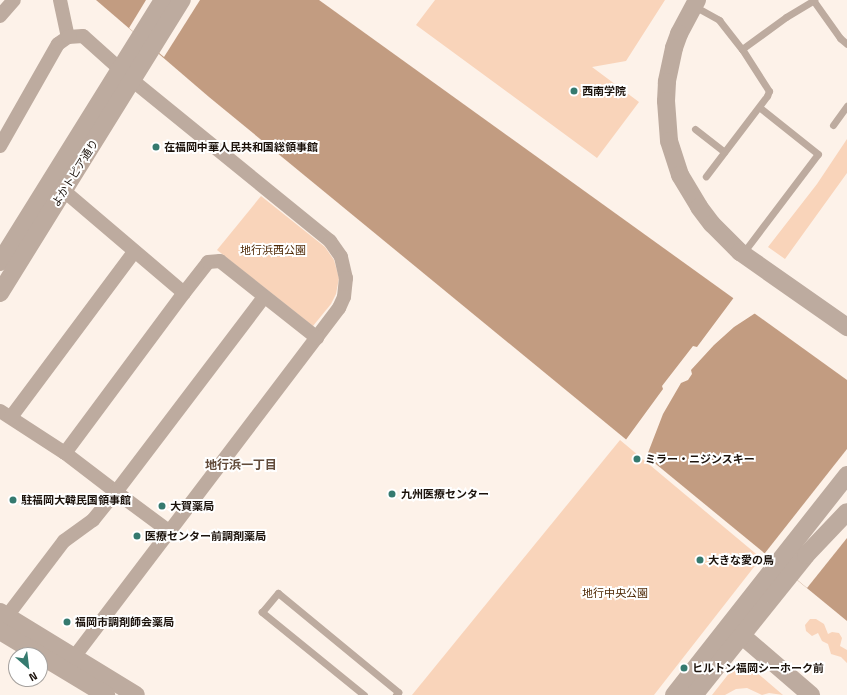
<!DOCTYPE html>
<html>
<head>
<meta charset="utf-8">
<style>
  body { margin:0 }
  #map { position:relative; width:847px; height:695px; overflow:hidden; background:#fdf2e9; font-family:"Titillium Web","Noto Sans JP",sans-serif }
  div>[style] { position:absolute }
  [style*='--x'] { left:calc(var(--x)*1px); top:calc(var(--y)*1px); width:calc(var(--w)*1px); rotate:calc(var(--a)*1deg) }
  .green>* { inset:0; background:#f9d4ba }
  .water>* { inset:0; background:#c29c81 }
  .pier>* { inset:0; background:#fdf2e9 }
  .service>* { height:7px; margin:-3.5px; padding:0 3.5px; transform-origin:3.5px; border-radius:3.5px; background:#bdab9f }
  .minor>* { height:14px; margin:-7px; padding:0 7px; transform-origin:7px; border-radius:7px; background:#bdab9f }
  .tertiary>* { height:18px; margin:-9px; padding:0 9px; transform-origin:9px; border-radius:9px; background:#bdab9f }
  .dots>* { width:11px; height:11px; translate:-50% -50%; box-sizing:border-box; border:2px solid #fff; border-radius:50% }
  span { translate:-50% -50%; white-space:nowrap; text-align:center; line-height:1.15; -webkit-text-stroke:4px #fff; paint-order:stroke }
  .poi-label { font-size:11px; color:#1b120b; font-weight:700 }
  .left { translate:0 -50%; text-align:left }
  .street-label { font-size:11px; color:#1b120b }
  .park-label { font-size:11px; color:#4e2906 }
  .neighbourhood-label { font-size:12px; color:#614a39; font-weight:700 }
  .north { position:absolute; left:8px; top:647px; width:40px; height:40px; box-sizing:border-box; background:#fff; border:1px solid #a4a09d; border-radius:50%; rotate:152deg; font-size:11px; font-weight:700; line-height:16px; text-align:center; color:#1b120b }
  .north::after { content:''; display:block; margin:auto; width:14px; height:18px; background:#357a6f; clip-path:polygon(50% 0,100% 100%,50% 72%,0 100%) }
</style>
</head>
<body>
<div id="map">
  <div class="green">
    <i style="clip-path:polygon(435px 0,665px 0,626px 61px,592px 67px,639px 102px,597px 158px,416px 25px)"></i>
    <i style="clip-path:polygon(847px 139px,847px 173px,785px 259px,768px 247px,817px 184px)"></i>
    <i style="clip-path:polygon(261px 196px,325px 247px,334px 260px,339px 278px,336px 294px,331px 304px,313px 326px,217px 250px)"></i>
    <i style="clip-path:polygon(620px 440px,761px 558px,654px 695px,412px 695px)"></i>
    <i style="clip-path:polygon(810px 619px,816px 619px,824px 624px,828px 634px,832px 632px,839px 633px,842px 638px,840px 646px,847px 650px,847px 663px,841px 657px,831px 654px,828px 644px,822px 641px,818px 633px,812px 636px,806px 631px,805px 625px)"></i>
    <i style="clip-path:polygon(749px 666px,783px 695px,769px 693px,762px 695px,747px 688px,736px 689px,725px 695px,712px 695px,734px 667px)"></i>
  </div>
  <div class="water">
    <i style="clip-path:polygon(96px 0,319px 0,847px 380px,847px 621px,209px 97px)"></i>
  </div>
  <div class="pier">
    <i style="clip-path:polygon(146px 0,200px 0,164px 57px,129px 28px)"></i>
    <i style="clip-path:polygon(735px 296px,757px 312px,734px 327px,714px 345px,691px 370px,692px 374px,688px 380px,681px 383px,663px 414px,646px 458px,625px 441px,663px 389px,662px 386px,693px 346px,697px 347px)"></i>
    <i style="clip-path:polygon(847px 449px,847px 538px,807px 588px,765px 553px)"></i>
  </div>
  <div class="service">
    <i style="--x:813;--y:0;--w:47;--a:54.6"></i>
    <i style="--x:840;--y:38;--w:9;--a:41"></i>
    <i style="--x:694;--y:6;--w:29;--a:29"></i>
    <i style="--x:719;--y:20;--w:37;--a:52"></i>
    <i style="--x:742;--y:49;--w:50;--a:57.3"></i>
    <i style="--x:769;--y:91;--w:5;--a:112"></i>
    <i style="--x:767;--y:96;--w:101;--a:127.3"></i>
    <i style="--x:742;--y:49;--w:54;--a:-36"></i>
    <i style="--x:786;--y:17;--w:33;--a:-31"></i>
    <i style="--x:833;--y:125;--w:24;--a:-54"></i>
    <i style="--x:695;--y:129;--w:37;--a:38"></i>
    <i style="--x:743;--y:253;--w:124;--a:-52.9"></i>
    <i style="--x:818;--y:154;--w:75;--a:-141.5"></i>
    <i style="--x:364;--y:695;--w:132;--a:-140.9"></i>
    <i style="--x:262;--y:612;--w:25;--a:-50"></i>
    <i style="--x:278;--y:593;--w:156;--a:39.5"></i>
    <i style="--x:398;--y:692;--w:4;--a:124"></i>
  </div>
  <div class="minor">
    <i style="--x:60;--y:0;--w:38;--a:78"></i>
    <i style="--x:0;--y:16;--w:21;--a:-49"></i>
    <i style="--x:0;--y:146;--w:117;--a:-60.4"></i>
    <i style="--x:58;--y:44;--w:12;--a:-35"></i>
    <i style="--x:68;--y:37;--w:15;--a:-4"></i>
    <i style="--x:83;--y:36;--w:66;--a:41.9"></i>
    <i style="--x:132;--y:80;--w:255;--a:39.1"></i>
    <i style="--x:330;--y:241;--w:19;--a:55"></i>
    <i style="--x:341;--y:257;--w:22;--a:77"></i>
    <i style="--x:346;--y:278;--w:19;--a:96"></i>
    <i style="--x:344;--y:297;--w:12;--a:114"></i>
    <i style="--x:339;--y:308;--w:438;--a:127.2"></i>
    <i style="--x:184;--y:293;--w:39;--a:-52"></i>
    <i style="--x:208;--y:262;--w:12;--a:-5"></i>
    <i style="--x:220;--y:261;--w:124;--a:38.4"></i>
    <i style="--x:0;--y:411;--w:77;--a:32.9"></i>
    <i style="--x:65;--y:453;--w:199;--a:-53.4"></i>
    <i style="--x:184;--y:293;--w:157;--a:-139.6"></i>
    <i style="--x:11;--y:417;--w:206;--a:-53.3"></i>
    <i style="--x:65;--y:453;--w:64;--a:37.4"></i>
    <i style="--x:116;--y:492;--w:245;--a:-52.8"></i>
    <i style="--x:7;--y:616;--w:94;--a:-52.8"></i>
    <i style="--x:64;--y:541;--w:36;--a:-36"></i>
    <i style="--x:93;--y:520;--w:36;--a:-51"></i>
    <i style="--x:116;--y:492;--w:67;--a:36.5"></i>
  </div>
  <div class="tertiary">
    <i style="--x:697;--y:0;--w:38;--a:118"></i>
    <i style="--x:679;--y:34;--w:15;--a:110"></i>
    <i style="--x:674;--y:48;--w:35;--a:102"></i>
    <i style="--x:667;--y:82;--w:19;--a:93"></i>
    <i style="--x:666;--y:101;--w:40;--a:85.7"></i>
    <i style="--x:669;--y:141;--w:36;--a:72"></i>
    <i style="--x:680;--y:175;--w:37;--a:59"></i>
    <i style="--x:699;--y:207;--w:21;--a:53"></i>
    <i style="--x:712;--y:224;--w:40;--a:45"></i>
    <i style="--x:740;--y:252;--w:131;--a:35"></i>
    <i style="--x:0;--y:262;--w:309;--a:-58.1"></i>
    <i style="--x:0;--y:293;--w:345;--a:-58.2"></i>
    <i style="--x:0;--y:612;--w:159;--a:31.4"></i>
    <i style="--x:733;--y:628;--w:103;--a:40.7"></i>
    <i style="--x:0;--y:631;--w:124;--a:31.1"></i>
    <i style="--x:674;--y:695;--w:280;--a:-51.8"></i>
    <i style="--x:694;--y:695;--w:179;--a:-51.3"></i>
    <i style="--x:806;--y:555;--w:59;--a:-46.4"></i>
  </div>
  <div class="dots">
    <i style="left:574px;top:91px;background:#357a6f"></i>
    <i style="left:156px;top:147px;background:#357a6f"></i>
    <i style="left:637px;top:459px;background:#357a6f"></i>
    <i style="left:392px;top:494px;background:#357a6f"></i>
    <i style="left:13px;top:500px;background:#357a6f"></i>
    <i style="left:162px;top:506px;background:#357a6f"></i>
    <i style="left:137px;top:536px;background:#357a6f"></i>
    <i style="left:700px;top:560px;background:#357a6f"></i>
    <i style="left:67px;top:622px;background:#357a6f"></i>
    <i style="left:684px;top:668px;background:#357a6f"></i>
  </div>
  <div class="poi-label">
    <span class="left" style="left:582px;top:91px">西南学院</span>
    <span class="left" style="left:164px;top:147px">在福岡中華人民共和国総領事館</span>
    <span class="left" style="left:645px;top:459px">ミラー・ニジンスキー</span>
    <span class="left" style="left:401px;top:494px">九州医療センター</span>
    <span class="left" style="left:21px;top:500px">駐福岡大韓民国領事館</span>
    <span class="left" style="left:170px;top:506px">大賀薬局</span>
    <span class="left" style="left:145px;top:536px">医療センター前調剤薬局</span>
    <span class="left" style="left:708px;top:560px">大きな愛の鳥</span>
    <span class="left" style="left:75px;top:622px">福岡市調剤師会薬局</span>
    <span class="left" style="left:692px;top:668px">ヒルトン福岡シーホーク前</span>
  </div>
  <div class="street-label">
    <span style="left:75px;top:173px;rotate:-58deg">よかトピア通り</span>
  </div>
  <div class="park-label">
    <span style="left:273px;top:250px">地行浜西公園</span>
    <span style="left:615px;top:593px">地行中央公園</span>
  </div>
  <div class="neighbourhood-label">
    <span style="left:241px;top:465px">地行浜一丁目</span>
  </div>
  <div class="north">N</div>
</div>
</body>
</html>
